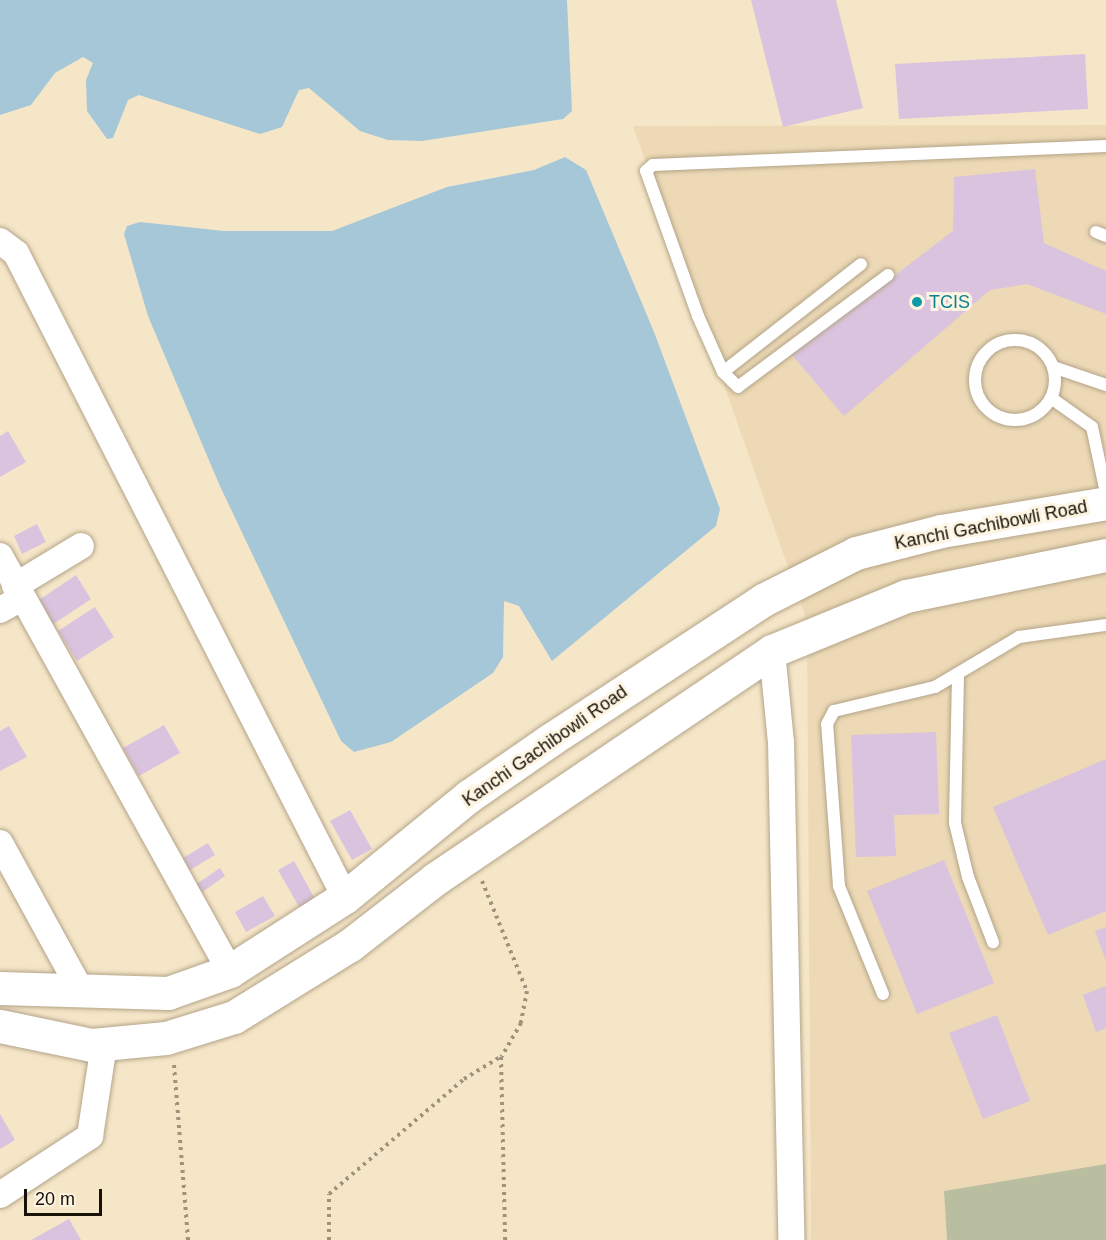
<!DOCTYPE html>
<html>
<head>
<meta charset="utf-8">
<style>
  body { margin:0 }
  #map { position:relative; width:1106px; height:1240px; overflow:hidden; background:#f6e6c8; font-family:Arial,sans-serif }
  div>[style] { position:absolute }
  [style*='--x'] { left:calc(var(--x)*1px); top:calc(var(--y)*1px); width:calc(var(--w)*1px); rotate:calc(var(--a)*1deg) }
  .built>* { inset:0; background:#edd9b5 }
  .green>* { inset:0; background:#b8be9f }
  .water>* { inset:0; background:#a5c7d8 }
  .building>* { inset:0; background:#dac3de }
  .path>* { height:4px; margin-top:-2px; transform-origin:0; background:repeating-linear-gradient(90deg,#9f937d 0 3px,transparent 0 7.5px) }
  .roads { filter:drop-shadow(0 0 2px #b3a489) drop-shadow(0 0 2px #b3a489) }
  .service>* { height:12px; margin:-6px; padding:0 6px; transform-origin:6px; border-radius:6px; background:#fff }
  .service>.ring { margin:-6px; padding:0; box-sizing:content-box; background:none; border:12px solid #fff; border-radius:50% }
  .minor>* { height:26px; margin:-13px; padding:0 13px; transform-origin:13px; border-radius:13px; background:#fff }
  .secondary>* { height:33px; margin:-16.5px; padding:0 16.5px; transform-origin:16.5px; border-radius:16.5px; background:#fff }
  .dots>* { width:16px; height:16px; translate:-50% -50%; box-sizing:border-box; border:3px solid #fdf4e2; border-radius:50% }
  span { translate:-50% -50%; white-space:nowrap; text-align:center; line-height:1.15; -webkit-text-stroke:6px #fdf4e2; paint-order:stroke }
  .culture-label { font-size:18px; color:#0d838f }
  .left { translate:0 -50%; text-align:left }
  .street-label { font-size:18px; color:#171107 }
  .scale { position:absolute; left:24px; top:1189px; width:78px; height:27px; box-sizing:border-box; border:3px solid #171107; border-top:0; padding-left:8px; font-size:18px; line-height:21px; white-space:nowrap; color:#171107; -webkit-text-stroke:4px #fdf4e2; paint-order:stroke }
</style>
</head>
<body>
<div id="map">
  <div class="built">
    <i style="clip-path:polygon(1106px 125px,1106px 1164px,944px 1191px,947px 1240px,811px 1240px,807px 621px,633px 126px)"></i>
  </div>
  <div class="green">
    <i style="clip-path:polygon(1106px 1164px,1106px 1240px,947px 1240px,944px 1191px)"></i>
  </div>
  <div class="water">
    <i style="clip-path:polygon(0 0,567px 0,572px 111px,563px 119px,422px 141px,388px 140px,360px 131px,309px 88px,299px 90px,282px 127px,260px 134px,139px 95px,128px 100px,113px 138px,107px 139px,87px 111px,86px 80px,93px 63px,83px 57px,55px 73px,31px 105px,0 115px)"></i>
    <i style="clip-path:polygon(565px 157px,586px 170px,654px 332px,720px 509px,716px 526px,552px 661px,519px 606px,504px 601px,503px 657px,493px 673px,391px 742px,354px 752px,341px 741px,219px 484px,148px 316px,124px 234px,127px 226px,140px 222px,224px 231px,332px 231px,447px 187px,534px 170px)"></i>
  </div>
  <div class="building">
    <i style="clip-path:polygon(751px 0,836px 0,863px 108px,783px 127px)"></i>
    <i style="clip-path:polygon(1085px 54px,1088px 109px,899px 119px,895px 64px)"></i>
    <i style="clip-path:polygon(1035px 169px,1044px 243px,1106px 271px,1106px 314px,1027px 284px,990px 290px,844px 416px,791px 354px,953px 231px,954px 177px)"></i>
    <i style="clip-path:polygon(8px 431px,26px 462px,0 477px,0 436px)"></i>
    <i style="clip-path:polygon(37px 524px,46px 542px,22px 554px,14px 536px)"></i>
    <i style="clip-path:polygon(76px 575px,91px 599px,52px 625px,36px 602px)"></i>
    <i style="clip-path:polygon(95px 607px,114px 637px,77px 661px,58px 631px)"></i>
    <i style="clip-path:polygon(164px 725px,180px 753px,139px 776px,123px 748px)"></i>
    <i style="clip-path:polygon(9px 726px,27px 757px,0 771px,0 731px)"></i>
    <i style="clip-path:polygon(936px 732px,939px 814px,894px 815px,896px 856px,856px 857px,851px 735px)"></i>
    <i style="clip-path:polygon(1106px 759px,1106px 911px,1048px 935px,993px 807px)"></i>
    <i style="clip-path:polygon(350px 810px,372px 849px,352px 860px,330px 821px)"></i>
    <i style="clip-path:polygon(208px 843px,215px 855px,190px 870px,183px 858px)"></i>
    <i style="clip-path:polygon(944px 860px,994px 983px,917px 1014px,867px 891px)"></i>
    <i style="clip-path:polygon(294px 861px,315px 899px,299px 907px,278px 870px)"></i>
    <i style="clip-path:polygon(220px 868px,225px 876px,201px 893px,195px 885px)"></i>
    <i style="clip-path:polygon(263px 896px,275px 916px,246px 932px,235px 912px)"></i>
    <i style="clip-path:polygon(1106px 927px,1106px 961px,1095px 931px)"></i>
    <i style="clip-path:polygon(1106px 986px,1106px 1028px,1096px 1032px,1083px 995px)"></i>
    <i style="clip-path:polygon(997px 1015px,1030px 1101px,983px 1119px,949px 1033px)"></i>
    <i style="clip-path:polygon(0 1114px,15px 1140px,0 1149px)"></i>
    <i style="clip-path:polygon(69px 1219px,81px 1240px,31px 1240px)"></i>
  </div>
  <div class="path">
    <i style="--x:482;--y:881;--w:119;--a:67.8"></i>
    <i style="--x:527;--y:991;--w:33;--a:101"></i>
    <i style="--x:521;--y:1023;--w:39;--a:120"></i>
    <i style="--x:501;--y:1057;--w:183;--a:88.7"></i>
    <i style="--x:174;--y:1065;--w:176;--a:85.4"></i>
    <i style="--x:329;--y:1240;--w:46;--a:-90"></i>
    <i style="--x:329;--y:1194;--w:177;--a:-40.4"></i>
    <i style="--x:464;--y:1079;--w:42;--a:-31.4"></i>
  </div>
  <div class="roads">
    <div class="service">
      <i style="--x:1096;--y:232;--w:11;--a:22"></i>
      <i style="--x:888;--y:275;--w:187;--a:143.3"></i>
      <i style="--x:738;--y:387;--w:21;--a:-135"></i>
      <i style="--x:723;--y:372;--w:61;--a:-114.1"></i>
      <i style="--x:698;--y:316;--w:154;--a:-109.7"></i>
      <i style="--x:646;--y:171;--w:9;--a:-41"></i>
      <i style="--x:653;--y:165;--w:453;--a:-2.4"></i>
      <i class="ring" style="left:975px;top:340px;width:68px;height:68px"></i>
      <i style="--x:1053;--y:367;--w:56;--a:18.8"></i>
      <i style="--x:723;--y:372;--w:175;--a:-38"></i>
      <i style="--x:1051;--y:398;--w:50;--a:35.3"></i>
      <i style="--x:1092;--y:427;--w:67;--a:78"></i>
      <i style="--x:958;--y:676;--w:147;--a:91.2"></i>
      <i style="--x:955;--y:823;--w:56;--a:76.5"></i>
      <i style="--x:968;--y:877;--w:70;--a:69"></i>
      <i style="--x:883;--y:994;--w:117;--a:-112.2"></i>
      <i style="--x:839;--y:886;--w:162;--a:-94.2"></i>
      <i style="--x:827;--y:724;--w:15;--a:-62"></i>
      <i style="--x:834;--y:711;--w:104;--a:-13.4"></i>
      <i style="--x:935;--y:687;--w:98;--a:-30.8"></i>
      <i style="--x:1019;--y:637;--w:88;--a:-7.9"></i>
    </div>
    <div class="minor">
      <i style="--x:0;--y:241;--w:20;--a:37"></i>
      <i style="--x:16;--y:253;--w:723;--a:62.94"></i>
      <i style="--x:0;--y:556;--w:474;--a:61"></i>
      <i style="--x:15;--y:586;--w:77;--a:-31.2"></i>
      <i style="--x:0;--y:610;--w:25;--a:-29"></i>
      <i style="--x:772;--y:651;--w:91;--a:84.4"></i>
      <i style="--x:781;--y:742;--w:498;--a:88.8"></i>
      <i style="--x:0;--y:843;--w:166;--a:61.3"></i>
      <i style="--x:0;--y:1195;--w:108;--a:-33.2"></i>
      <i style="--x:90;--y:1136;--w:93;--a:-81.3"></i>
    </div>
    <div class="secondary">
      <i style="--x:0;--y:988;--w:168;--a:1.7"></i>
      <i style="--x:168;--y:993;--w:66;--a:-19.5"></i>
      <i style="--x:230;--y:971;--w:137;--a:-32.8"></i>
      <i style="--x:345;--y:897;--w:160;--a:-39.2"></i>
      <i style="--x:469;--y:796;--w:98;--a:-34.7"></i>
      <i style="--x:550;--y:740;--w:255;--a:-33.3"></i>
      <i style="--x:763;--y:600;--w:104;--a:-26.8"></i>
      <i style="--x:856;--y:553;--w:88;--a:-14.5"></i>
      <i style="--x:941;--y:531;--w:167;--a:-9.6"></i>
      <i style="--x:0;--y:1026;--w:94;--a:11.7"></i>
      <i style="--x:92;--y:1045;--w:74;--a:-5.4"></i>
      <i style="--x:166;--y:1038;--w:71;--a:-17.2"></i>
      <i style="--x:234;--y:1017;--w:137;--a:-31.8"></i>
      <i style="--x:350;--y:945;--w:108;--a:-37.8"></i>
      <i style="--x:435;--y:879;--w:407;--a:-34.1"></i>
      <i style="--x:772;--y:651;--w:145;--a:-22.3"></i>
      <i style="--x:906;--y:596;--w:204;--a:-11.6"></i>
    </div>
  </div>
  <div class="dots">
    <i style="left:917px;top:302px;background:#0f9aa8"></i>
  </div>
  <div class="culture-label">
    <span class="left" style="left:929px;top:302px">TCIS</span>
  </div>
  <div class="street-label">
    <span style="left:991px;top:525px;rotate:-11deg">Kanchi Gachibowli Road</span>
    <span style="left:545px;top:746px;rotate:-35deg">Kanchi Gachibowli Road</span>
  </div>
  <div class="scale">20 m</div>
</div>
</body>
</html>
